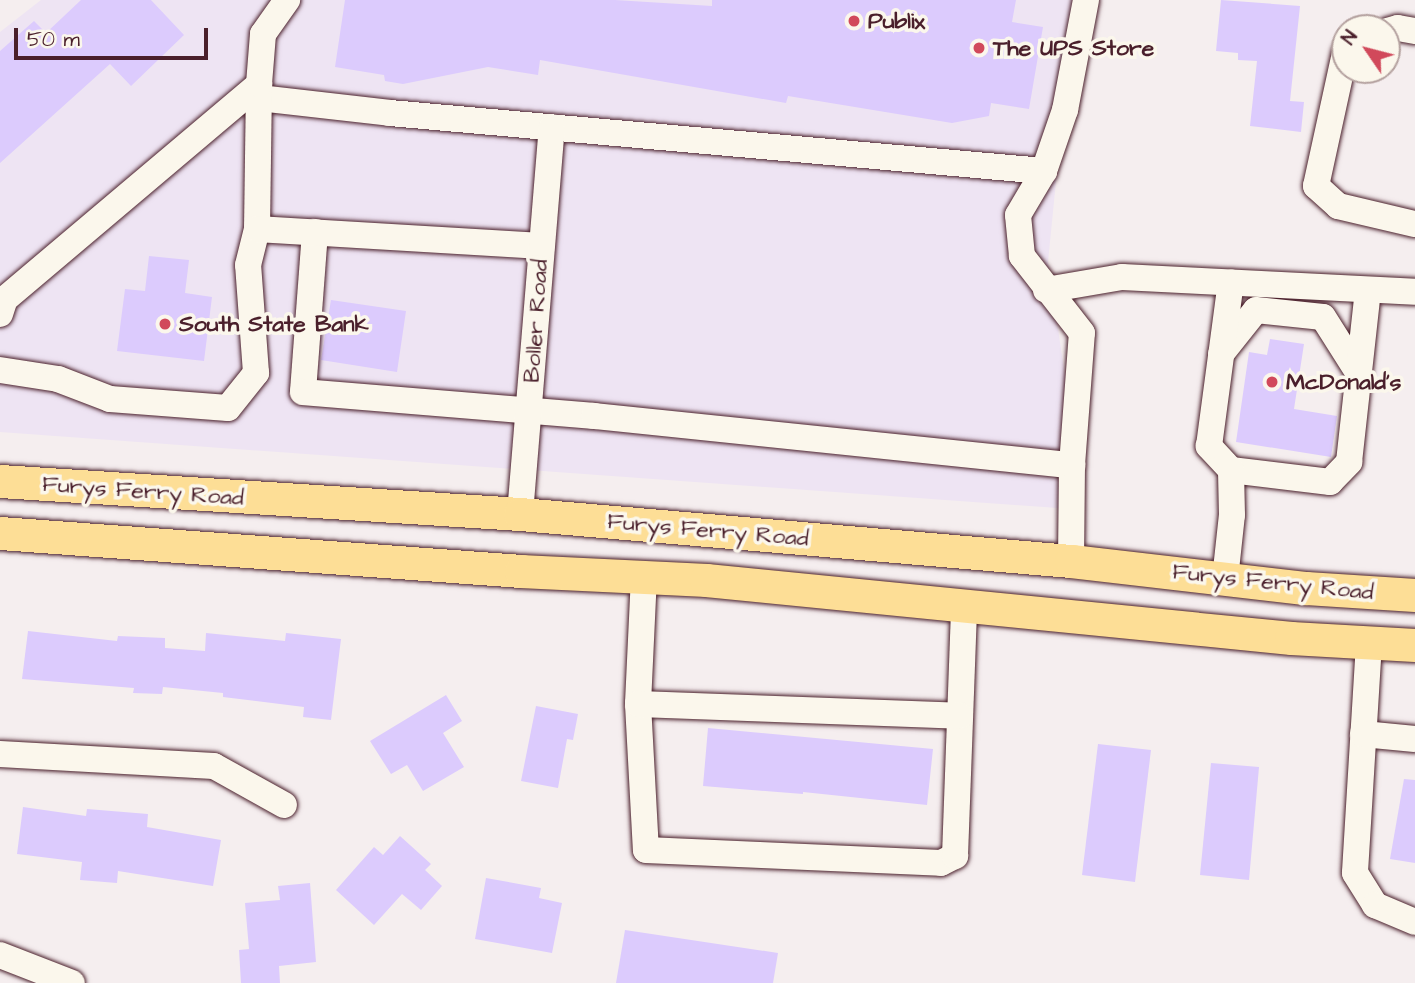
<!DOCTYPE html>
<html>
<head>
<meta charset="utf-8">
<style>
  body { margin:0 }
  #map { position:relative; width:1415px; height:983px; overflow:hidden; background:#f5eeef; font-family:"Architects Daughter",sans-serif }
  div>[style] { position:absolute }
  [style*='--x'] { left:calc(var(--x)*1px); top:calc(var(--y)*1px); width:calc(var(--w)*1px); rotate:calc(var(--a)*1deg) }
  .built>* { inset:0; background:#eee4f3 }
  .building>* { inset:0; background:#dccbfd }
  .roads { filter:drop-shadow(0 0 2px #4a1f2b) drop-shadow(0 0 2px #4a1f2b) }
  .minor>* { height:26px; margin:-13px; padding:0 13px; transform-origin:13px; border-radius:13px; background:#fbf7ec }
  .major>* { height:33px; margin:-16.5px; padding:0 16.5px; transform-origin:16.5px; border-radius:16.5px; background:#fdde96 }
  .dots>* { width:19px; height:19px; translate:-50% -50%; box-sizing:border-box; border:4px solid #fbf7ec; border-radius:50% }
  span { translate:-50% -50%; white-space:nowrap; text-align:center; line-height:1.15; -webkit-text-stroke:7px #fbf7ec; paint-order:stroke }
  .poi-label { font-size:23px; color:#4a1f2b; font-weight:700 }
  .left { translate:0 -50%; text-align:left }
  .street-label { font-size:23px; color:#4a1f2b }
  .north { position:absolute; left:1331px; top:14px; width:70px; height:70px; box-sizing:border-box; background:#fbf7ec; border:2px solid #b4a19f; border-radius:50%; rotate:305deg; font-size:19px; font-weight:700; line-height:28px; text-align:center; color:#4a1f2b }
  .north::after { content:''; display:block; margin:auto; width:24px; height:32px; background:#d1495b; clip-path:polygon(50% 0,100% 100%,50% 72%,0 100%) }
  .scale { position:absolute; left:14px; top:28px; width:194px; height:32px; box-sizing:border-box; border:4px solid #4a1f2b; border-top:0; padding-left:9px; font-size:21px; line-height:24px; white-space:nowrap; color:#4a1f2b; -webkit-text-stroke:5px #fbf7ec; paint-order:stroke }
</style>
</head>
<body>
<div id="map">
  <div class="built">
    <i style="clip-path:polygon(41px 0,1074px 0,1048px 262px,1085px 510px,0 432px,0 32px)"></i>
  </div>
  <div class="building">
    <i style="clip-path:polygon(81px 0,151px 0,184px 35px,131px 86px,110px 64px,0 163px,0 51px,34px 21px,46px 33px)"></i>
    <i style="clip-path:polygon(345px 0,615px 0,712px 6px,712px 0,1016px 0,1012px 22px,1043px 27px,1029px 109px,991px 103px,989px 116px,952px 123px,788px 96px,786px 103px,540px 60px,538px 75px,488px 67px,403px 84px,385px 81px,384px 75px,335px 67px)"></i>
    <i style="clip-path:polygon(1221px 0,1300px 6px,1290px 101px,1304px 102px,1301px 132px,1250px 126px,1257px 61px,1238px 60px,1238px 53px,1216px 51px)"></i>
    <i style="clip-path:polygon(149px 256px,189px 260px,185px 293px,212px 297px,204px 361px,117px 351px,125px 289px,145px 291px)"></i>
    <i style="clip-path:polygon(331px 300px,406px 311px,397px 372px,321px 360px)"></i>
    <i style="clip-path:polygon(1270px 339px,1304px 344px,1294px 409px,1337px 416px,1331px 457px,1236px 442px,1249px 352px,1267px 355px)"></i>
    <i style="clip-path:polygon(28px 631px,117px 641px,118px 636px,165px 638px,165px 648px,205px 651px,206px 633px,285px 641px,286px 633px,341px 639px,331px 720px,303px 717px,304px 707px,223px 697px,223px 693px,163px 687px,162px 694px,133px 693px,134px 688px,22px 679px)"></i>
    <i style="clip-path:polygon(446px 695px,462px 721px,443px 733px,464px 767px,423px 791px,407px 765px,391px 774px,370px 741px)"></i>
    <i style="clip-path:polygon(536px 706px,578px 714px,573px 740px,567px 739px,558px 788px,521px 781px)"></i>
    <i style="clip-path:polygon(708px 728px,933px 749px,927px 805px,803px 792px,803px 794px,703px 786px)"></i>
    <i style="clip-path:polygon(1098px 744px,1151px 750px,1135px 882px,1082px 875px)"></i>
    <i style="clip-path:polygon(1211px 763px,1259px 767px,1249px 880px,1200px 875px)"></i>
    <i style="clip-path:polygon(1404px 779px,1415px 780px,1415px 863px,1390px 859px)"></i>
    <i style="clip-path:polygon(23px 807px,86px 816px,87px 809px,148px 814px,147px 827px,221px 840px,213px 886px,118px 871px,117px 883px,80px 880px,82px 862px,17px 854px)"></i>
    <i style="clip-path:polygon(400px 836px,431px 864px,425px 870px,442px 886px,421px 910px,402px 894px,374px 925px,336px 890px,374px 847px,383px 855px)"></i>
    <i style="clip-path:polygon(486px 878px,541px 888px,539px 898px,562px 903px,552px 953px,475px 939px)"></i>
    <i style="clip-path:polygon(310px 883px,316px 962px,279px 966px,280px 983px,241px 983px,239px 950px,249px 949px,245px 903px,280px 900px,278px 886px)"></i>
    <i style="clip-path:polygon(625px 930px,778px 953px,773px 983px,616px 983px)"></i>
  </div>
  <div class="roads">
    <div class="minor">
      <i style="--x:1387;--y:31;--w:11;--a:-15"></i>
      <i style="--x:1398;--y:28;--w:17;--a:10"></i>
      <i style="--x:1345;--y:53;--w:136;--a:102.3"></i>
      <i style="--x:1316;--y:186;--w:30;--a:42"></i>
      <i style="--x:1338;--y:206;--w:79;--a:13.2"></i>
      <i style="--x:259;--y:98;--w:132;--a:6.5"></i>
      <i style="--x:390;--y:113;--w:657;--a:5.07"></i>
      <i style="--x:257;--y:229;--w:145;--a:-89.2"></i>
      <i style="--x:315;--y:232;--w:160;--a:94.3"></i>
      <i style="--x:303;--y:392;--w:292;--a:4.7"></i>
      <i style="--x:594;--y:416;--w:481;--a:5.9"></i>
      <i style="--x:1046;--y:290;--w:77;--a:-9.7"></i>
      <i style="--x:1122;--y:277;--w:293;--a:2.9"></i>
      <i style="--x:0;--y:314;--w:16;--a:-72"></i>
      <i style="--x:5;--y:299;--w:333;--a:-40.2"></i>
      <i style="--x:259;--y:84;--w:50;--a:-85.4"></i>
      <i style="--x:263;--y:34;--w:42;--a:-54.8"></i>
      <i style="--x:1221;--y:354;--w:56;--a:-51.5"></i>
      <i style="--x:1256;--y:310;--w:67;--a:6"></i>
      <i style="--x:1323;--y:317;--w:67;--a:57.7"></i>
      <i style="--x:0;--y:370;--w:59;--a:8.8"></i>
      <i style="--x:58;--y:379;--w:56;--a:21"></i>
      <i style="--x:110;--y:399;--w:118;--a:4.4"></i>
      <i style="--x:228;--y:408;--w:45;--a:-51.3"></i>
      <i style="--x:256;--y:373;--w:108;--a:-94.2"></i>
      <i style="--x:248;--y:265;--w:37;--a:-76"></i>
      <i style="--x:257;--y:229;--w:285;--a:3.4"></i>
      <i style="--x:1231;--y:470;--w:100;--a:6.9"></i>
      <i style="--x:1330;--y:482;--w:28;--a:-46"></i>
      <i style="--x:1349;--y:462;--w:173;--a:-83.7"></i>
      <i style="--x:520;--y:514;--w:388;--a:-85.3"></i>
      <i style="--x:1071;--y:561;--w:96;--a:-89.4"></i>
      <i style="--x:1072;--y:465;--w:132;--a:-85.7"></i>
      <i style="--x:1082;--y:333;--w:98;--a:-127.9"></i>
      <i style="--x:1022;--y:256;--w:41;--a:-95.6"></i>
      <i style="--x:1018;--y:215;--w:51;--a:-59.4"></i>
      <i style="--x:1044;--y:171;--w:65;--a:-71"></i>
      <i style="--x:1065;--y:110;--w:112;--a:-79.2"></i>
      <i style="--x:644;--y:576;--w:128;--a:92.7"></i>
      <i style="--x:638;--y:704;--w:146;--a:86.9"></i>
      <i style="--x:646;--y:850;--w:295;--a:2.5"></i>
      <i style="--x:941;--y:863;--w:16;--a:-27"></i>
      <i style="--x:955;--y:856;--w:251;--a:-87.9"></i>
      <i style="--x:1225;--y:579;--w:64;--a:-83.8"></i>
      <i style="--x:1232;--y:515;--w:45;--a:-91.3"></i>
      <i style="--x:1231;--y:470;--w:33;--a:-133"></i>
      <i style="--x:1209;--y:446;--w:165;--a:-82.4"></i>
      <i style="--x:1369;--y:643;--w:230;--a:93.5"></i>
      <i style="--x:1355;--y:873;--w:38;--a:58"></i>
      <i style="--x:1375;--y:905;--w:43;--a:23"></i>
      <i style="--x:638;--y:704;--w:322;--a:2.1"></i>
      <i style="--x:1363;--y:734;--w:52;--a:5.5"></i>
      <i style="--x:0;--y:754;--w:214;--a:3.2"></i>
      <i style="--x:214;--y:766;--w:80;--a:29.1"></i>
      <i style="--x:0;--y:955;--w:77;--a:21.3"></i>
    </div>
    <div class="major">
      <i style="--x:0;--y:481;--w:521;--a:3.63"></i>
      <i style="--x:520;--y:514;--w:553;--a:4.88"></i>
      <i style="--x:1071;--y:561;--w:237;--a:6.6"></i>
      <i style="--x:1306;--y:588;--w:109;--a:3.7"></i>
      <i style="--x:0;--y:533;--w:522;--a:4.17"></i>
      <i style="--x:521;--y:571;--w:185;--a:2.8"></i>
      <i style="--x:706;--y:580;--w:588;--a:5.66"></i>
      <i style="--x:1291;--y:638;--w:124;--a:3.2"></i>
    </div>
  </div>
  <div class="dots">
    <i style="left:854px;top:21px;background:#d1495b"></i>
    <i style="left:979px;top:48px;background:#d1495b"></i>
    <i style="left:165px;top:324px;background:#d1495b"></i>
    <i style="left:1272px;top:382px;background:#d1495b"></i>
  </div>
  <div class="poi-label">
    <span class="left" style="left:868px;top:21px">Publix</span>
    <span class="left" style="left:993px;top:48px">The UPS Store</span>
    <span class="left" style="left:179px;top:324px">South State Bank</span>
    <span class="left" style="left:1286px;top:382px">McDonald's</span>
  </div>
  <div class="street-label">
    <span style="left:536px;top:321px;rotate:-86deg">Boller Road</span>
    <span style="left:143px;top:491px;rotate:4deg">Furys Ferry Road</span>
    <span style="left:708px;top:530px;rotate:5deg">Furys Ferry Road</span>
    <span style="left:1273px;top:582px;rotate:6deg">Furys Ferry Road</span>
  </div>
  <div class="north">N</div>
  <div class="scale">50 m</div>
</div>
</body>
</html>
